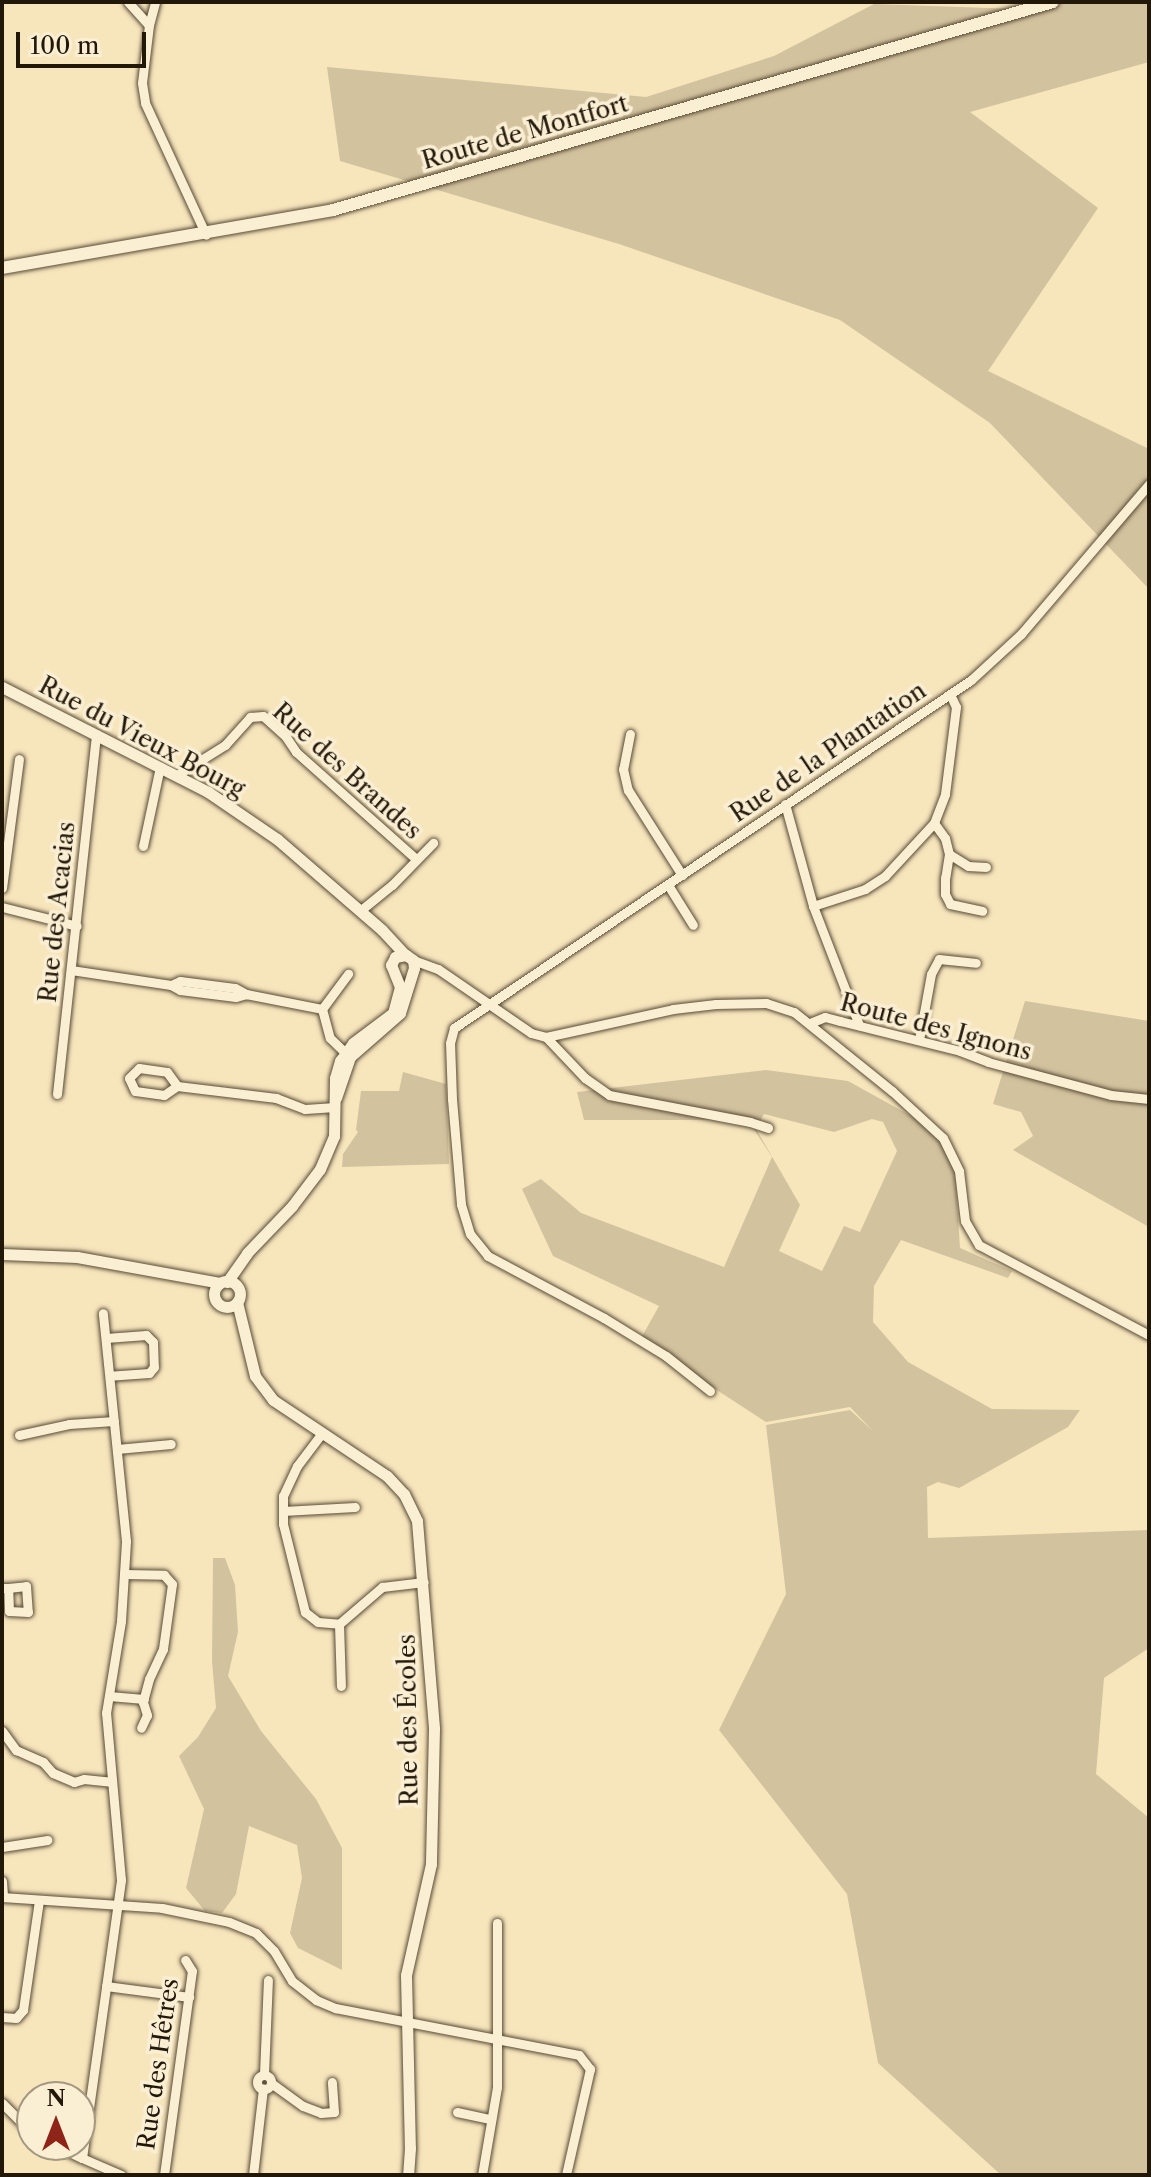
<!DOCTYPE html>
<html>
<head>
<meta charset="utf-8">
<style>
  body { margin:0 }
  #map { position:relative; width:1151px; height:2177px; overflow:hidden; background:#f7e5bc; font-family:"Libre Caslon Text",serif }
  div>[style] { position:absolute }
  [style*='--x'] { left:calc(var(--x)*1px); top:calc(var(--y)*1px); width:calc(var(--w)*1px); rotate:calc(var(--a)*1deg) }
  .green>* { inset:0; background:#d3c29e }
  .roads { filter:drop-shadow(0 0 2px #574b36) drop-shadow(0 0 2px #574b36) }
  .minor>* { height:9px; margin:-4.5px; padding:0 4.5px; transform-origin:4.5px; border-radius:4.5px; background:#faeed3 }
  .minor>.ring { margin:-4.5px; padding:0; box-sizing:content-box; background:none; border:9px solid #faeed3; border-radius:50% }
  .tertiary>* { height:11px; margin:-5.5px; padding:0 5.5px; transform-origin:5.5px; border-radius:5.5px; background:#faeed3 }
  .tertiary>.ring { margin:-5.5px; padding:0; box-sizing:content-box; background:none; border:11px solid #faeed3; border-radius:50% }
  .secondary>* { height:12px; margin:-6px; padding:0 6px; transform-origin:6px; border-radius:6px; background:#faeed3 }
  span { translate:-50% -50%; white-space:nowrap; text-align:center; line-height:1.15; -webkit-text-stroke:7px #faeed3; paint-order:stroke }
  .street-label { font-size:24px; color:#22180a }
  .frame { position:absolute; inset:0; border:4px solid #22180a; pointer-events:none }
  .north { position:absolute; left:16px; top:2081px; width:80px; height:80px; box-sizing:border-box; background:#faeed3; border:2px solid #a49883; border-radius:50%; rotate:0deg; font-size:22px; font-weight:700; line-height:32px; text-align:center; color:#22180a }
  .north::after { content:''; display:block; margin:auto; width:28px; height:36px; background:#8f2418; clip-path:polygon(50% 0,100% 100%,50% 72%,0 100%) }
  .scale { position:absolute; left:16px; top:32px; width:130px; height:36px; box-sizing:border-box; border:4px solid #22180a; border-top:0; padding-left:10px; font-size:24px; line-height:28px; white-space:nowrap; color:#22180a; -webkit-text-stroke:6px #faeed3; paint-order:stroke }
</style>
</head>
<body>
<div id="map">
  <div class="green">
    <i style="clip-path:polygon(1058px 2px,1149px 2px,1149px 62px,970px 112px,1098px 208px,988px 371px,1149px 449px,1149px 589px,990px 423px,840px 320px,619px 244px,340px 161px,327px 67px,646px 97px,774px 56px,874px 4px,1021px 9px)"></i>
    <i style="clip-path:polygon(1025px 1001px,1149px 1021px,1149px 1227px,1013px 1150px,1033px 1136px,1021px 1112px,993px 1104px)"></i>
    <i style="clip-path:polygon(evenodd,766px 1070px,848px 1081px,913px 1117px,941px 1139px,955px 1171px,960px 1248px,1012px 1271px,1008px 1278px,901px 1240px,874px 1286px,873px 1322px,908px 1362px,992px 1409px,1080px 1410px,1068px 1427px,959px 1488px,938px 1482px,927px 1487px,928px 1538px,1149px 1530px,1149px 1648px,1104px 1678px,1096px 1774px,1149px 1818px,1149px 2175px,1001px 2175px,878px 2063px,847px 1894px,719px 1730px,786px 1594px,766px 1425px,850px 1410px,873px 1431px,850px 1407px,766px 1422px,640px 1340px,659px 1306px,553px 1256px,522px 1189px,541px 1179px,581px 1213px,724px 1267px,772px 1157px,748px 1120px,584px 1120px,577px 1092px,766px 1070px,764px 1114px,834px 1132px,872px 1119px,883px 1122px,897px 1151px,860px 1232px,844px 1226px,822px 1271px,779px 1251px,800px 1205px,756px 1129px,764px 1114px)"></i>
    <i style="clip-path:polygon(403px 1072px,446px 1084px,449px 1164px,342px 1167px,343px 1154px,358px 1132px,356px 1130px,361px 1091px,399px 1091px)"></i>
    <i style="clip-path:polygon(213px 1558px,225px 1558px,235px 1585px,238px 1632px,228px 1676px,261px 1731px,316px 1799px,342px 1848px,342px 1970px,298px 1948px,290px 1933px,302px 1878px,297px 1845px,249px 1826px,236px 1894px,222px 1913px,205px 1911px,186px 1888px,204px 1809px,179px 1756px,198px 1737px,216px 1708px,212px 1661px)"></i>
  </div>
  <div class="roads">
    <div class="minor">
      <i style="--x:128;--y:2;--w:31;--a:48"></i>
      <i style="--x:149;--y:25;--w:58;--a:96.9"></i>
      <i style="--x:142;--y:83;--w:20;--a:81"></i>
      <i style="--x:145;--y:103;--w:145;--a:65.2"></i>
      <i style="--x:149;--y:25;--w:24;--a:-75"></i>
      <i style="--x:630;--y:734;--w:36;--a:101"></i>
      <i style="--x:623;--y:769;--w:22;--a:77"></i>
      <i style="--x:628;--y:790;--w:101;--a:57.6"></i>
      <i style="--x:177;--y:775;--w:57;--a:-32"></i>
      <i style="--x:225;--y:745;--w:38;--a:-48"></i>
      <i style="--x:250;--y:717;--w:13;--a:-4"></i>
      <i style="--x:263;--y:716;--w:31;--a:42"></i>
      <i style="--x:286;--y:737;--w:18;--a:56"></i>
      <i style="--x:296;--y:752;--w:161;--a:41.7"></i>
      <i style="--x:785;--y:804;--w:106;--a:74.6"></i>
      <i style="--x:813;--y:906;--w:128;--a:68.9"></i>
      <i style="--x:934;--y:823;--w:19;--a:54"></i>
      <i style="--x:945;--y:838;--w:16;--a:76"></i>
      <i style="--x:949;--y:854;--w:24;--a:99"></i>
      <i style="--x:945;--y:878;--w:16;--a:90"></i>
      <i style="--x:945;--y:894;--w:11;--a:63"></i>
      <i style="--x:950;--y:904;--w:33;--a:12"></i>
      <i style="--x:143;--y:846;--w:81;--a:-77.9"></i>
      <i style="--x:949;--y:854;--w:22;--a:32"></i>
      <i style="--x:968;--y:866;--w:18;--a:3"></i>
      <i style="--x:668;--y:885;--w:47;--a:58"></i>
      <i style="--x:2;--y:888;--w:130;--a:-82.5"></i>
      <i style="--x:813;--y:906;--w:55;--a:-18.1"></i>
      <i style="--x:865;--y:889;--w:24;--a:-33"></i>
      <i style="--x:885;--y:876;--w:72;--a:-47.2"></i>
      <i style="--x:934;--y:823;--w:31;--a:-69"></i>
      <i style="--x:945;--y:794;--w:88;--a:-82.8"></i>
      <i style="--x:956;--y:707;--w:14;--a:-115"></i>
      <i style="--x:2;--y:907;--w:77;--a:14.2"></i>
      <i style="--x:361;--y:910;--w:40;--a:-39"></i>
      <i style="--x:392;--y:885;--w:59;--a:-45.7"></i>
      <i style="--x:413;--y:960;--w:27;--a:20"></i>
      <i style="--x:438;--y:969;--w:113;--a:34.5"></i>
      <i style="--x:531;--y:1033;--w:16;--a:15"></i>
      <i style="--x:546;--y:1037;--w:130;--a:-12.4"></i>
      <i style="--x:673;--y:1009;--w:43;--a:-6.6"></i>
      <i style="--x:716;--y:1004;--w:50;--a:-1.1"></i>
      <i style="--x:766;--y:1003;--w:29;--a:18"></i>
      <i style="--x:794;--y:1012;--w:126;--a:38.9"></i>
      <i style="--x:892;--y:1091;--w:69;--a:42.7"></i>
      <i style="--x:943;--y:1138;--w:37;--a:64"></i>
      <i style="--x:959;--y:1171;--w:50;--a:83.2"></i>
      <i style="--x:965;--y:1221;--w:28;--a:60"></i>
      <i style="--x:979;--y:1245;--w:192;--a:27.9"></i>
      <i style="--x:71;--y:970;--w:101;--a:8.5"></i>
      <i style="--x:171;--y:985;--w:10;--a:29"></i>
      <i style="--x:180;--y:990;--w:56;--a:7.1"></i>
      <i style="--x:236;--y:997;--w:10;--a:-17"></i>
      <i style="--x:171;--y:985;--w:10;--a:-24"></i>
      <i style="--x:180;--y:981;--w:55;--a:7.3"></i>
      <i style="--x:235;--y:988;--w:13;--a:29"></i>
      <i style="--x:246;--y:994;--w:77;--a:11.2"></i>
      <i style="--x:322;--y:1009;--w:30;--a:75"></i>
      <i style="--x:330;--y:1038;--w:28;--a:44"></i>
      <i style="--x:322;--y:1009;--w:44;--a:-53.4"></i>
      <i style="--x:810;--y:1023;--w:16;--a:-22"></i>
      <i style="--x:825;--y:1017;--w:16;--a:15"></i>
      <i style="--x:840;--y:1021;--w:124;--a:14"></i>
      <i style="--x:960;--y:1051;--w:30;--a:21"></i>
      <i style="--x:988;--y:1062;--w:127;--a:15"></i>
      <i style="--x:1111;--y:1095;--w:38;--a:6"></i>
      <i style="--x:546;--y:1037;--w:57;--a:46.4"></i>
      <i style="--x:585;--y:1078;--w:29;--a:35"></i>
      <i style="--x:609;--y:1095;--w:144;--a:10.8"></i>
      <i style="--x:750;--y:1122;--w:19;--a:18"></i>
      <i style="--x:919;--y:1040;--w:67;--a:-79.7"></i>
      <i style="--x:931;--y:974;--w:17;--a:-62"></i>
      <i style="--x:939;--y:959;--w:37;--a:6"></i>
      <i style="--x:139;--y:1068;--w:28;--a:8"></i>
      <i style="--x:167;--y:1072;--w:17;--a:54"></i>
      <i style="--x:177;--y:1086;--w:16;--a:145"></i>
      <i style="--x:164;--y:1095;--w:29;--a:-172"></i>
      <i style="--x:135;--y:1091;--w:14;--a:-115"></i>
      <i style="--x:129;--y:1078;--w:14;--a:-45"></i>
      <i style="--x:177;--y:1086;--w:100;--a:6.9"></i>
      <i style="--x:276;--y:1098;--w:31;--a:21"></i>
      <i style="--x:305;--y:1109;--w:30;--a:-4"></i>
      <i style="--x:57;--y:1094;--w:362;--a:-83.8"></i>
      <i style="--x:106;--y:1338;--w:40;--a:-4.3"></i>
      <i style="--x:146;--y:1335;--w:10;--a:45"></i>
      <i style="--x:153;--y:1342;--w:25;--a:88"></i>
      <i style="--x:154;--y:1367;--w:8;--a:130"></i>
      <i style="--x:149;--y:1373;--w:39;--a:176"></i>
      <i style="--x:710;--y:1391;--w:56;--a:-141.5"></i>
      <i style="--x:666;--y:1356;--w:73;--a:-148.5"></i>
      <i style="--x:604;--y:1318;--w:132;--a:-151.9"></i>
      <i style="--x:488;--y:1256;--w:28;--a:-129"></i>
      <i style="--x:470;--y:1234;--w:31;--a:-107"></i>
      <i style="--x:461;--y:1204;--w:105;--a:-94.9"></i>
      <i style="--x:452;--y:1099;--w:56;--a:-92"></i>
      <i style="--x:450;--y:1043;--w:16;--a:-75"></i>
      <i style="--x:454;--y:1028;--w:623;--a:-33.95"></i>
      <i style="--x:971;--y:680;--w:68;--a:-42.6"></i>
      <i style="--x:1021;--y:634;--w:197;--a:-49.5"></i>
      <i style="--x:322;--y:1433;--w:41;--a:127.1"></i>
      <i style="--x:297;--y:1466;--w:33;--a:115"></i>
      <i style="--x:283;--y:1496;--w:28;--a:90"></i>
      <i style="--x:283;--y:1524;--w:91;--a:76"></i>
      <i style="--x:305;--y:1612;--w:16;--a:38"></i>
      <i style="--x:318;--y:1622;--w:21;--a:5"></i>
      <i style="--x:339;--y:1624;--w:57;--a:-40.7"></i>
      <i style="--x:382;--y:1587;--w:42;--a:-6.8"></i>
      <i style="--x:19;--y:1435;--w:51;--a:-12.4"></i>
      <i style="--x:69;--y:1424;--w:45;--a:-3.8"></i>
      <i style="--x:117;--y:1449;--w:54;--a:-5.3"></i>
      <i style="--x:283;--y:1511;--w:72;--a:-3.2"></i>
      <i style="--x:125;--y:1574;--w:39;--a:1"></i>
      <i style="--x:164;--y:1575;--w:12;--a:48"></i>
      <i style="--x:172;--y:1584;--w:66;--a:97.9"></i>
      <i style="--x:163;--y:1649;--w:33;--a:115"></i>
      <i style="--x:149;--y:1679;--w:24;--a:105"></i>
      <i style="--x:143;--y:1702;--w:14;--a:73"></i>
      <i style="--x:147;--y:1715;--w:14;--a:115"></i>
      <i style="--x:2;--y:1588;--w:6;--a:0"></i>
      <i style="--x:8;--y:1588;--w:18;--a:-6"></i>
      <i style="--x:26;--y:1586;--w:26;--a:86"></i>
      <i style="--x:28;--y:1612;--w:19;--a:-177"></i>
      <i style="--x:9;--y:1611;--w:23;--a:-92"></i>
      <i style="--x:339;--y:1624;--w:62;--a:88.2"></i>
      <i style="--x:109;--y:1696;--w:35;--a:5"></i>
      <i style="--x:2;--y:1731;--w:24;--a:54"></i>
      <i style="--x:16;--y:1750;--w:30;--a:24"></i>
      <i style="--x:43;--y:1762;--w:15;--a:48"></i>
      <i style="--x:53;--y:1773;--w:23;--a:23"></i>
      <i style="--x:74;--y:1782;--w:10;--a:-17"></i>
      <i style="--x:84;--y:1779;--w:27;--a:6"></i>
      <i style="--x:2;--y:1847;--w:46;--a:-8.8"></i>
      <i style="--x:2;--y:1881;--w:16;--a:86"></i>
      <i style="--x:2;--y:1897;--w:160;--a:3.9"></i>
      <i style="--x:162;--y:1908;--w:68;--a:11.8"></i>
      <i style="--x:229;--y:1922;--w:29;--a:22"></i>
      <i style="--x:256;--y:1933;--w:25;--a:45"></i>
      <i style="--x:274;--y:1951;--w:35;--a:59"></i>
      <i style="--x:292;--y:1981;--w:31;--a:38"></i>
      <i style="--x:316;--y:2000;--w:21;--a:23"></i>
      <i style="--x:335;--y:2008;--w:248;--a:10.9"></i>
      <i style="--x:579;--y:2055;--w:18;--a:52"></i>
      <i style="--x:590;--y:2069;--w:109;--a:102.8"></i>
      <i style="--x:106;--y:1986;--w:84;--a:7.5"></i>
      <i style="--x:2;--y:2017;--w:14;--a:4"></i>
      <i style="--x:16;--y:2018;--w:11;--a:-49"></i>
      <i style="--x:23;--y:2010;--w:111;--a:-81.7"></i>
      <i style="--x:264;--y:2074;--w:94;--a:-87.6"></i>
      <i class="ring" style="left:257px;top:2075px;width:5px;height:5px"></i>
      <i style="--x:271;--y:2083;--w:39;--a:36"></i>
      <i style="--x:303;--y:2106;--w:19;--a:21"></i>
      <i style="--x:321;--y:2113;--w:13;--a:-4"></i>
      <i style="--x:334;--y:2112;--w:30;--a:-94"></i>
      <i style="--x:2;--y:2103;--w:42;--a:45"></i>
      <i style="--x:457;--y:2112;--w:35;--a:12"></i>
      <i style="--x:54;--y:2145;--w:31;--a:25"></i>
      <i style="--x:82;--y:2158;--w:281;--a:-82"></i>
      <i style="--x:121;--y:1880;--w:168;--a:-95.1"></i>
      <i style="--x:106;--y:1713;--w:93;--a:-80.7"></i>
      <i style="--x:121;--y:1621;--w:80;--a:-86.4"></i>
      <i style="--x:126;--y:1541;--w:229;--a:-95.8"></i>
      <i style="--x:82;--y:2158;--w:43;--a:23.6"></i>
      <i style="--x:164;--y:2175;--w:206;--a:-82.2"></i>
      <i style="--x:192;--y:1971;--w:13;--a:-122"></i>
      <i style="--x:253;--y:2175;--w:87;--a:-83.4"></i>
      <i style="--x:482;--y:2175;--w:89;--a:-80.3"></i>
      <i style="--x:497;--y:2087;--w:164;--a:-90"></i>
    </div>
    <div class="tertiary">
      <i style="--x:2;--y:687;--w:231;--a:27"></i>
      <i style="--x:208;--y:792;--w:83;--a:34.3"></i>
      <i style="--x:277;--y:839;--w:139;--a:40.9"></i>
      <i style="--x:382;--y:930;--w:33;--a:47"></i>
      <i style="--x:2;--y:1254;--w:75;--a:2.3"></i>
      <i style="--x:77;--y:1257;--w:145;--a:10.3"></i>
      <i class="ring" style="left:214px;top:1281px;width:15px;height:15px"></i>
      <i style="--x:227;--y:1282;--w:35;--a:-55"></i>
      <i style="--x:247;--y:1253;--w:65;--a:-46.2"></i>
      <i style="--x:292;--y:1206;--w:46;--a:-52.9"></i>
      <i style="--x:320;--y:1169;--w:36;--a:-67"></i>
      <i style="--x:334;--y:1136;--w:58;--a:-89"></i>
      <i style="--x:335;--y:1078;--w:18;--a:-74"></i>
      <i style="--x:340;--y:1061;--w:22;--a:-54"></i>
      <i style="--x:353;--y:1043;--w:50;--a:-36.9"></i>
      <i style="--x:393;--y:1013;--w:27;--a:-75"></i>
      <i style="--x:400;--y:987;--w:24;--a:-112"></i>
      <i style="--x:391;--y:965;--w:9;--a:-63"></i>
      <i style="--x:395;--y:957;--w:11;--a:-10"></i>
      <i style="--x:406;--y:955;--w:9;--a:36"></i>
      <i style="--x:413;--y:960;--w:8;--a:83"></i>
      <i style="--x:414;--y:968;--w:47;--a:107.3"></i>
      <i style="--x:400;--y:1013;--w:67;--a:138.7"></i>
      <i style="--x:350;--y:1057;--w:43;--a:108.9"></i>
      <i style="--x:237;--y:1302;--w:76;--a:76.3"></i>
      <i style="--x:255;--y:1376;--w:30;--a:53"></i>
      <i style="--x:273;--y:1400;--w:137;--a:33.7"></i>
      <i style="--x:387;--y:1476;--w:25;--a:47"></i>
      <i style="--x:404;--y:1494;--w:30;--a:64"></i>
      <i style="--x:417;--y:1521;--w:209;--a:85.3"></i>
      <i style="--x:434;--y:1729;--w:135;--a:91.3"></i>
      <i style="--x:431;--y:1864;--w:114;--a:102.7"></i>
      <i style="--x:406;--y:1975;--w:173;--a:88.7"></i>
      <i style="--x:410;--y:2148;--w:27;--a:94"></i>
    </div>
    <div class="secondary">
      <i style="--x:2;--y:268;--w:336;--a:-9.9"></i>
      <i style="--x:333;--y:210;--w:749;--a:-16.11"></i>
    </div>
  </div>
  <div class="street-label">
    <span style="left:525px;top:132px;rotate:-16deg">Route de Montfort</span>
    <span style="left:142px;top:737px;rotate:28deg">Rue du Vieux Bourg</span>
    <span style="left:828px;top:752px;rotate:-34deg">Rue de la Plantation</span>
    <span style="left:347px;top:771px;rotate:42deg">Rue des Brandes</span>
    <span style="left:57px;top:912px;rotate:-84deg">Rue des Acacias</span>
    <span style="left:936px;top:1027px;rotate:15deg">Route des Ignons</span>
    <span style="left:408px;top:1720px;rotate:-91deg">Rue des Écoles</span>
    <span style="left:158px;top:2064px;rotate:-82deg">Rue des Hêtres</span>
  </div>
  <div class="frame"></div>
  <div class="north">N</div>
  <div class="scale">100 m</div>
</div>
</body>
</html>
